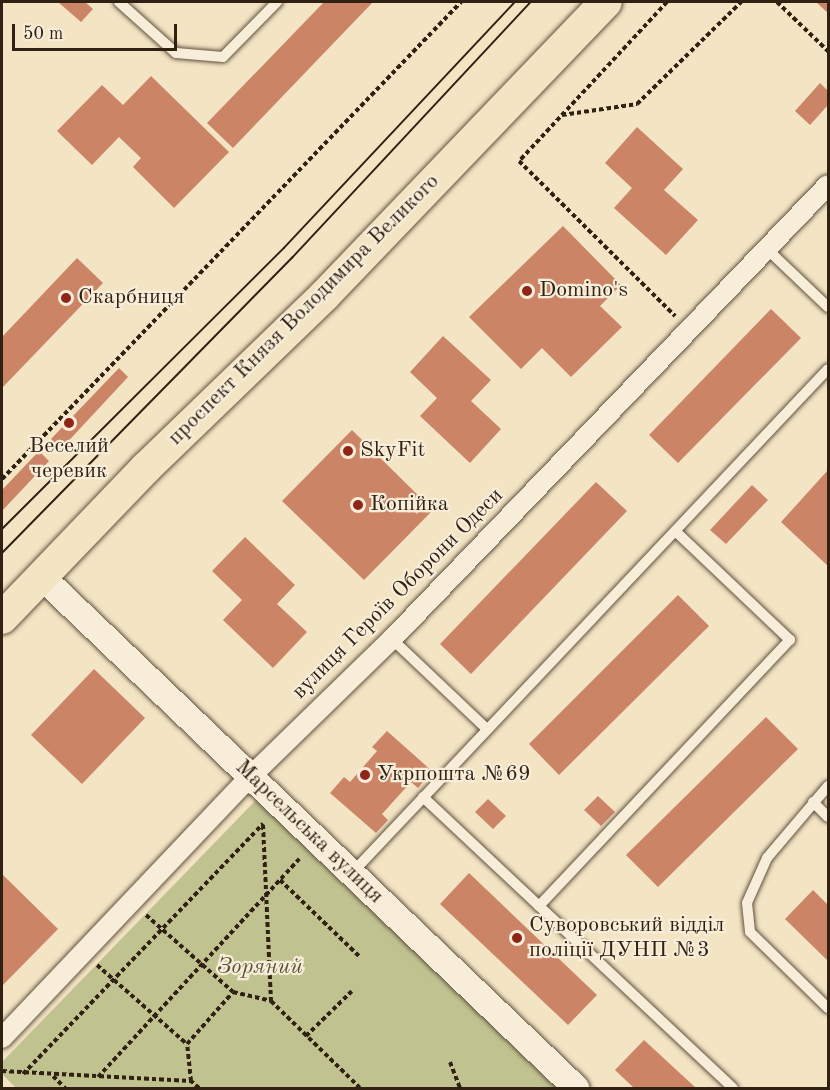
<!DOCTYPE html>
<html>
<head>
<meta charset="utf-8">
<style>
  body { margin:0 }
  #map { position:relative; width:830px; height:1090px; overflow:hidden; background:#f3e4c4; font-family:"Old Standard TT",serif }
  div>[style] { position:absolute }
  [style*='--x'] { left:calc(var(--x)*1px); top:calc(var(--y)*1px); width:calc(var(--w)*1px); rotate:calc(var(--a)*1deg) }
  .green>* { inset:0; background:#c0c290 }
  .building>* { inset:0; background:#cc8467 }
  .path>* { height:4px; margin-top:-2px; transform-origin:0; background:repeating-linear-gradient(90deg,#302113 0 4.5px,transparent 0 7.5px) }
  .roads { filter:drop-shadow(0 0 2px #61523f) drop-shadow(0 0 2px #61523f) }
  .service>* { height:10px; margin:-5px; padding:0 5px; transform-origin:5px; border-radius:5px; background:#f7edd9 }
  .minor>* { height:20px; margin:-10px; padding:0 10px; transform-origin:10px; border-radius:10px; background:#f7edd9 }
  .tertiary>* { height:26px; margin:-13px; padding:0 13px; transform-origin:13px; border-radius:13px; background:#f7edd9 }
  .primary>* { height:32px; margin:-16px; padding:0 16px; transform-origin:16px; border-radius:16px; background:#f3e4c4 }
  .tram>* { height:1.5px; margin:-0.75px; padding:0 0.75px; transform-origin:0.75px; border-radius:0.75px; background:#302113 }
  .dots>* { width:16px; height:16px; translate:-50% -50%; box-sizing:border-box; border:3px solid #f7edd9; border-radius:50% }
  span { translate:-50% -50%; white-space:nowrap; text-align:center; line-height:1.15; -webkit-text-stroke:4.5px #f7edd9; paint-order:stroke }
  .poi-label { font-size:22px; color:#302113 }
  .left { translate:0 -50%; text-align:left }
  .street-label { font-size:22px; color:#302113 }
  .park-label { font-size:22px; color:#5b5138; font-style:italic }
  .frame { position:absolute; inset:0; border:3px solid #302113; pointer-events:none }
  .scale { position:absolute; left:12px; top:24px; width:165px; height:27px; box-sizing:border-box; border:3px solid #302113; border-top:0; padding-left:8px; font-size:18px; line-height:21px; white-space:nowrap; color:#302113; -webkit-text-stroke:4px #f7edd9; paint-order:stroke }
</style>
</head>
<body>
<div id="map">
  <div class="green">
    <i style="clip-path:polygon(258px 798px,559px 1088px,16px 1088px,2px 1074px,2px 1062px)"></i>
  </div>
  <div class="building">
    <i style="clip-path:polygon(58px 2px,85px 2px,93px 9px,81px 22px)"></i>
    <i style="clip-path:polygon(324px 2px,373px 2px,233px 148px,207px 123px)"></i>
    <i style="clip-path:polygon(816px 2px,828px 2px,828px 13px)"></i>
    <i style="clip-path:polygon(151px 76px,229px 152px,174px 208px,133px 167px,141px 158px,119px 137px,92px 165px,57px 131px,102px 85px,123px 105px)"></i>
    <i style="clip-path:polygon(820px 83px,828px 91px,828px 105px,810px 125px,795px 111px)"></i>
    <i style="clip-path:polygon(637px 127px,683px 169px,664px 190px,698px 220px,666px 255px,614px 208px,632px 188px,605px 163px)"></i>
    <i style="clip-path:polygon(563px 226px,621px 285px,600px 306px,622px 327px,571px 377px,542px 348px,521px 369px,469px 317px)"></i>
    <i style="clip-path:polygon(77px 258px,103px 283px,2px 388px,2px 337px)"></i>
    <i style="clip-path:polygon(771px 309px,801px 338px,678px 463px,649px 435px)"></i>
    <i style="clip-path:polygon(443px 336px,491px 380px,471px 401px,501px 429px,470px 463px,420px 416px,437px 398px,410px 372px)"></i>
    <i style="clip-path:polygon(119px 368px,128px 377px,61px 449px,51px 439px)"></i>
    <i style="clip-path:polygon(352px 430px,433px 510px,364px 580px,282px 501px)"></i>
    <i style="clip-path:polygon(39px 451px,49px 461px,2px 511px,2px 490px)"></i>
    <i style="clip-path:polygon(828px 470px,828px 566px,781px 522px)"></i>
    <i style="clip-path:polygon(596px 482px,627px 511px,471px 674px,440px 644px)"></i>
    <i style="clip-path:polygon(752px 485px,768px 500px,726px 544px,710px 530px)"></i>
    <i style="clip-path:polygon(245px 537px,295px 585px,277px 604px,307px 632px,273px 668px,223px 620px,242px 600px,212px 571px)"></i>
    <i style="clip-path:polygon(678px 595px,709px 626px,559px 775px,529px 744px)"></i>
    <i style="clip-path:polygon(94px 669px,145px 718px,82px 784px,31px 735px)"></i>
    <i style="clip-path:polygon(766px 717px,798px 749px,658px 887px,626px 855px)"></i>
    <i style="clip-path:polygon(387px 731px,432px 771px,418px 788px,411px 782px,382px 814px,388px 820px,376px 833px,330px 793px,344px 777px,350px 782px,377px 751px,372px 747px)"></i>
    <i style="clip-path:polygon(598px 796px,615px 812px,601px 826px,584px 810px)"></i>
    <i style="clip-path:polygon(488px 799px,506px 816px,493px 829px,475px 812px)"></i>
    <i style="clip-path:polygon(469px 873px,597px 995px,568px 1025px,440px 904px)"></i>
    <i style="clip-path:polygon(2px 874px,58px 929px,2px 986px)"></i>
    <i style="clip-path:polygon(813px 890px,828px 905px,828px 961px,785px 919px)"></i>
    <i style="clip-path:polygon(644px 1040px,696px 1088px,634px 1088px,615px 1070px)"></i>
  </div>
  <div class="path">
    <i style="--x:667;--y:2;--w:217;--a:132.9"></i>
    <i style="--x:519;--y:161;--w:220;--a:44.8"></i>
    <i style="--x:777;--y:2;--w:71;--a:43.9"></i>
    <i style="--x:562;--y:115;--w:76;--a:-8.3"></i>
    <i style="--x:637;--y:104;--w:146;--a:-44.4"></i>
    <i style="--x:2;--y:479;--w:662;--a:-46.1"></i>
    <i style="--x:263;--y:825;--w:176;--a:87.4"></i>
    <i style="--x:280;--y:880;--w:111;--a:43.9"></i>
    <i style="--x:146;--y:915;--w:116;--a:41.5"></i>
    <i style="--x:97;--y:965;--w:120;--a:41.3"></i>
    <i style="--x:306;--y:1036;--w:64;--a:-44.4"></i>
    <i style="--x:450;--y:1062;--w:28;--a:69"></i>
    <i style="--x:2;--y:1071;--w:189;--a:3"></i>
    <i style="--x:23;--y:1074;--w:347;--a:-46.2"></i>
    <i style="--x:53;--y:1076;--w:17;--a:45"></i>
    <i style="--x:98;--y:1077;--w:299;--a:-47.3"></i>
    <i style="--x:199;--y:1088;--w:11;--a:-139"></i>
    <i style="--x:191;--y:1081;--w:37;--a:-96"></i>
    <i style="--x:187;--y:1044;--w:69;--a:-48.5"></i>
    <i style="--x:233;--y:992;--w:39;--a:13"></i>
    <i style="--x:271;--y:1001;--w:124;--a:44.3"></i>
  </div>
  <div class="roads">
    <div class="service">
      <i style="--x:119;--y:2;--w:76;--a:41.8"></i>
      <i style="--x:176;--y:53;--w:47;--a:4.9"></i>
      <i style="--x:223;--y:57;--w:77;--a:-45.5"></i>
      <i style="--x:766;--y:248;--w:86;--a:43.6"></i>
      <i style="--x:392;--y:639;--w:131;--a:43.5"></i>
      <i style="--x:828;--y:786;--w:94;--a:130.3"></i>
      <i style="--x:767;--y:858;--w:49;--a:114"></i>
      <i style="--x:747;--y:903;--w:29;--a:84"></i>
      <i style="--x:750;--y:932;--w:109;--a:44.3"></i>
      <i style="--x:423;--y:797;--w:425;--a:43.2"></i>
      <i style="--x:813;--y:802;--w:21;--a:45"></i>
      <i style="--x:352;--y:873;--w:693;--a:-46.64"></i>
      <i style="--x:539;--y:906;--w:366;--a:-46.7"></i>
      <i style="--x:790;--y:640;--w:158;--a:-136.5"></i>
    </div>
    <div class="minor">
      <i style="--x:2;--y:1038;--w:361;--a:-46.5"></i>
      <i style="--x:251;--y:776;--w:197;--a:-44.2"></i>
      <i style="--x:392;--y:639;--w:629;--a:-46.16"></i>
    </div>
    <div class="tertiary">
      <i style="--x:41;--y:576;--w:741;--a:43.74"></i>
    </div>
    <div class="primary">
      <i style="--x:2;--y:618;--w:208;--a:-46.2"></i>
      <i style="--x:146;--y:468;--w:248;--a:-44"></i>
      <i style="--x:324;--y:296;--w:407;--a:-46.2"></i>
    </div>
  </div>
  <div class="tram">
    <i style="--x:2;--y:529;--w:398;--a:-44.9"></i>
    <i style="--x:284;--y:248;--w:337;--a:-46.8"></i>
    <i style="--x:2;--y:553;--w:414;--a:-45.5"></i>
    <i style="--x:292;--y:258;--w:350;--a:-47"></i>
  </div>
  <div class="dots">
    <i style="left:527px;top:291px;background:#8f2418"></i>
    <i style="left:66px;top:298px;background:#8f2418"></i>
    <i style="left:69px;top:423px;background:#8f2418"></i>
    <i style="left:348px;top:451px;background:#8f2418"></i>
    <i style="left:358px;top:505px;background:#8f2418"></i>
    <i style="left:365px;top:775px;background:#8f2418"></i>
    <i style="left:517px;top:938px;background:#8f2418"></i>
  </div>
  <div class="poi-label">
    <span class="left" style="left:539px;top:291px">Domino's</span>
    <span class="left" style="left:78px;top:298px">Скарбниця</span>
    <span style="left:69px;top:459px">Веселий<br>черевик</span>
    <span class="left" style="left:360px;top:451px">SkyFit</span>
    <span class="left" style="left:370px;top:505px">Копійка</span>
    <span class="left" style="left:377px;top:775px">Укрпошта №69</span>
    <span class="left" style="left:529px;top:938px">Суворовський відділ<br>поліції ДУНП №3</span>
  </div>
  <div class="street-label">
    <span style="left:304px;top:310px;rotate:-45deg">проспект Князя Володимира Великого</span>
    <span style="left:398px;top:594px;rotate:-45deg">вулиця Героїв Оборони Одеси</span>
    <span style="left:309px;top:832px;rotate:44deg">Марсельська вулиця</span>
  </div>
  <div class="park-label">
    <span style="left:260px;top:968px">Зоряний</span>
  </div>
  <div class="frame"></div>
  <div class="scale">50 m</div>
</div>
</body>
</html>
